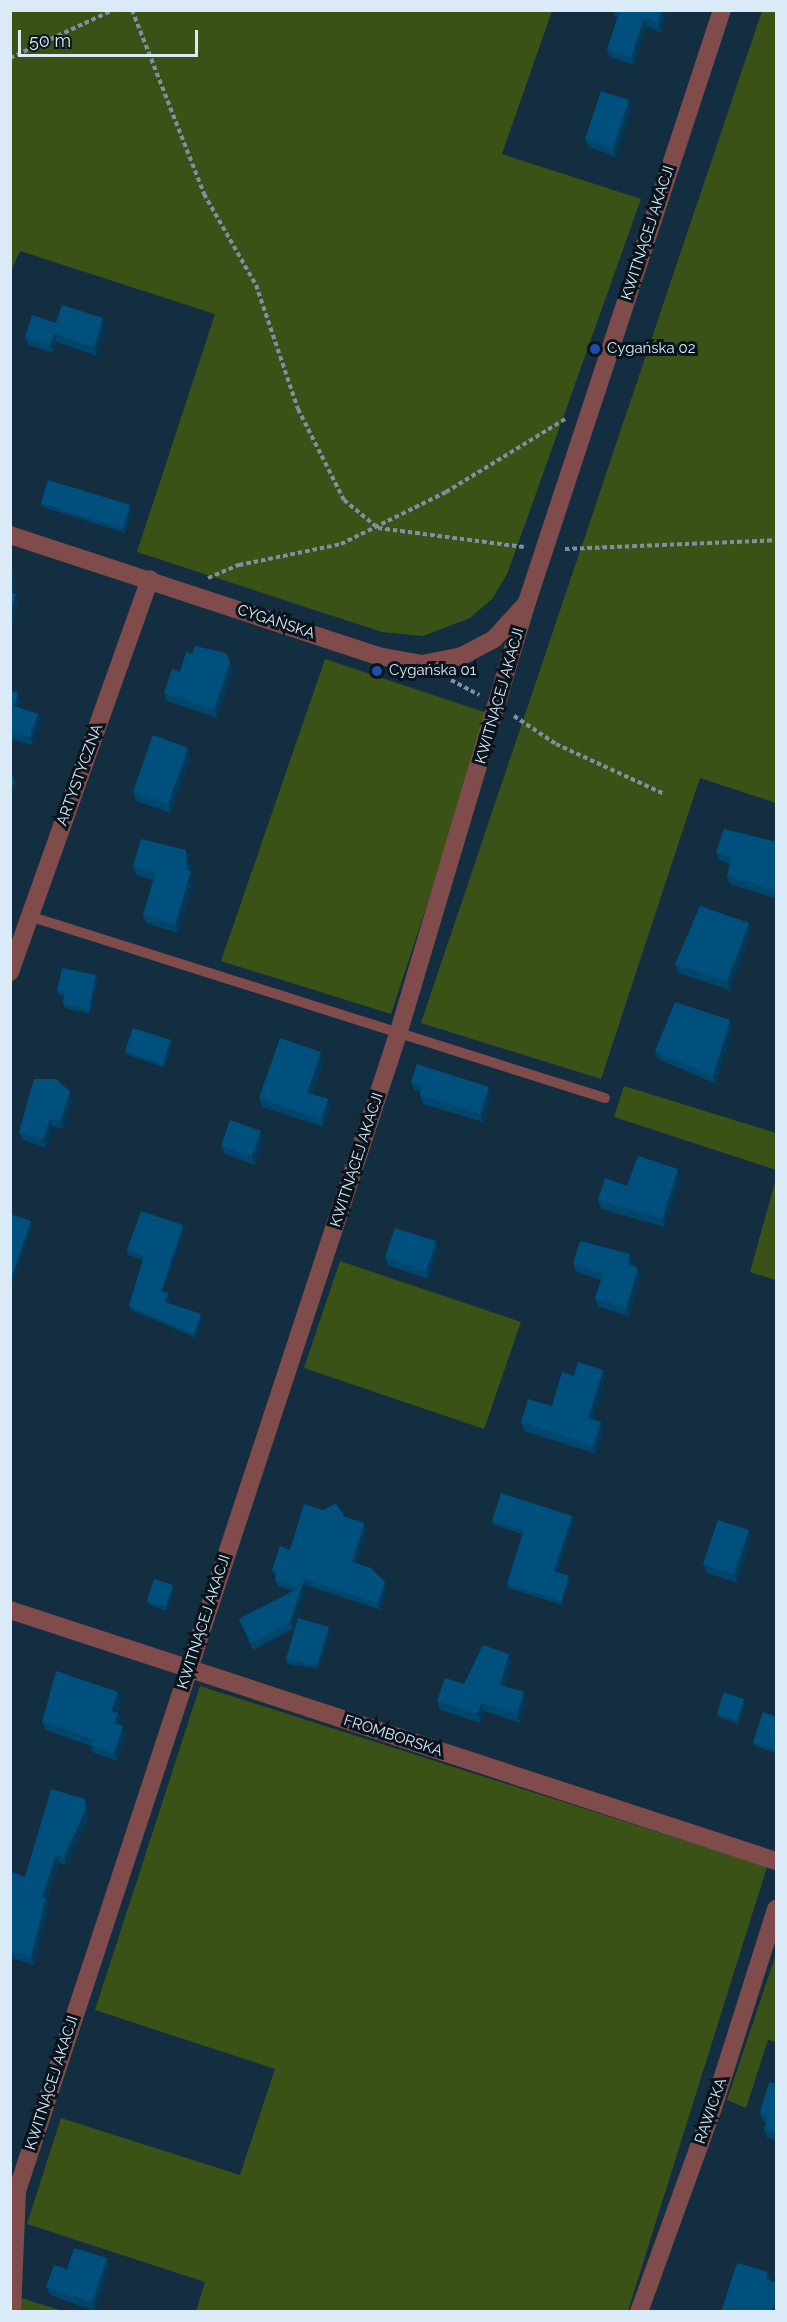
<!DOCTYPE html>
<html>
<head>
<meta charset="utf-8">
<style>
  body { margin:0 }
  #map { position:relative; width:787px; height:2322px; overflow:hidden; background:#132d41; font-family:Raleway,sans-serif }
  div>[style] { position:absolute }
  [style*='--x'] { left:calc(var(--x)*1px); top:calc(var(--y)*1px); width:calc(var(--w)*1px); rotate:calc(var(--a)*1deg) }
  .green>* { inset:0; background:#3b5217 }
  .path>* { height:4px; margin-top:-2px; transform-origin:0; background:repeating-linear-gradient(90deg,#7c91a1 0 4.5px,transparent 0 7.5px) }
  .lane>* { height:10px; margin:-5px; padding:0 5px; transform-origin:5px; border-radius:5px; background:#804b4b }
  .street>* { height:18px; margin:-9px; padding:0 9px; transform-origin:9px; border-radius:9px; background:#804b4b }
  .wall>* { inset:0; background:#00456c }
  .shaded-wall>* { inset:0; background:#003858 }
  .building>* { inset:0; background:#00507e }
  .dots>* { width:16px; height:16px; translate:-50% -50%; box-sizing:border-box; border:3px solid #09141d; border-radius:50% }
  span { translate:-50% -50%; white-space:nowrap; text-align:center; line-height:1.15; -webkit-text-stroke:6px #09141d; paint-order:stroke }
  .street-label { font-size:15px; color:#daeaf7 }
  .poi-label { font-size:15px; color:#daeaf7 }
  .left { translate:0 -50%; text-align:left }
  .frame { position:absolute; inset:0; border:12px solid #daeaf7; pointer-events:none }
  .scale { position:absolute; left:18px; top:30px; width:180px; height:27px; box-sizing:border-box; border:3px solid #daeaf7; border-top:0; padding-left:8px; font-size:18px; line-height:21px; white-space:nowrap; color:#daeaf7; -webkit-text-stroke:4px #09141d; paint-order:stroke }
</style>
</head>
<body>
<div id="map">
  <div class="green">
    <i style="clip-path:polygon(11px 10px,552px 11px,502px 154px,641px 199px,508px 572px,493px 598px,470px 618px,423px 636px,382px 632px,137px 552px,215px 314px,20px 251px,11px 271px)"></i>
    <i style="clip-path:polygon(762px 11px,776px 11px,776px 803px,700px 778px,601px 1079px,421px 1023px)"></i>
    <i style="clip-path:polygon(325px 659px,490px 714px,391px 1014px,221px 961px)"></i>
    <i style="clip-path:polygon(624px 1086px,776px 1133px,776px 1170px,614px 1117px)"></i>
    <i style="clip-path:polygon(776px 1179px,776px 1280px,750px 1272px)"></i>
    <i style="clip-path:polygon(340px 1261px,521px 1322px,484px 1429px,304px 1368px)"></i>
    <i style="clip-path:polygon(200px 1686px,767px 1867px,628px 2311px,196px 2311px,205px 2282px,27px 2224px,61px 2118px,240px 2175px,275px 2069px,95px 2010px)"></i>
    <i style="clip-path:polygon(776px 1954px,776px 2042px,768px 2040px,746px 2108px,727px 2100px)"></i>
    <i style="clip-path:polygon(21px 2298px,63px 2311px,20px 2312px)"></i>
  </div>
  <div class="path">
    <i style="--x:132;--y:10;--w:198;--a:68.6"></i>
    <i style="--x:204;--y:194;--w:105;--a:60.3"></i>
    <i style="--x:256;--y:285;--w:131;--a:71.3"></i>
    <i style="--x:298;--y:409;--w:102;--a:63.2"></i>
    <i style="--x:344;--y:500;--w:44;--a:39.5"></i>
    <i style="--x:378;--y:528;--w:147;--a:7.4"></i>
    <i style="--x:10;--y:58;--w:114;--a:-25"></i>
    <i style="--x:565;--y:549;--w:211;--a:-2.4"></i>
    <i style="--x:208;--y:578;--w:34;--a:-23"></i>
    <i style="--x:239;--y:565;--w:104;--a:-11.6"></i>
    <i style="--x:341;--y:544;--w:117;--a:-26.3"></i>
    <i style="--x:446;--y:492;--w:140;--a:-31.5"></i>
    <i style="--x:451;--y:680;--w:32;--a:28"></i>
    <i style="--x:514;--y:716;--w:50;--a:33.7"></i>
    <i style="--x:556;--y:744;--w:119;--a:24.8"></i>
  </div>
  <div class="lane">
    <i style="--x:29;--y:916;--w:604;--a:17.54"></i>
  </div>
  <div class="street">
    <i style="--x:10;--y:535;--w:387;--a:18.2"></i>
    <i style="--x:378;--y:656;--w:45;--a:10.3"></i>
    <i style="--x:422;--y:664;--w:41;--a:-11.3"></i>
    <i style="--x:462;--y:656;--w:36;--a:-28"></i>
    <i style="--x:494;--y:639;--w:45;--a:-47.7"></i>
    <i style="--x:10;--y:972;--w:417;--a:-70.4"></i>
    <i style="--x:10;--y:1610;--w:806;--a:18.14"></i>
    <i style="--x:12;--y:2312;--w:121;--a:-87.6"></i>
    <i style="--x:17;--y:2191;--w:1221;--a:-71.77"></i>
    <i style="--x:399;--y:1031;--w:448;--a:-73.4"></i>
    <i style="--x:527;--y:602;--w:623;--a:-71.77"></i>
    <i style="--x:639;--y:2312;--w:217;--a:-70.1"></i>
    <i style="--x:713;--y:2108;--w:209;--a:-72.4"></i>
  </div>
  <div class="wall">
    <i style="clip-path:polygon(612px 10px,668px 10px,661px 32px,647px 27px,634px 65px,610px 57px,607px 49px,618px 17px,614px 16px)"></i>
    <i style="clip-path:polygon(629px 100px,632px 108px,616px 157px,589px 147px,585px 139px)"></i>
    <i style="clip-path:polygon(103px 318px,106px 327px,97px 356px,57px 342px,53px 353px,28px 345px,25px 337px,56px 323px)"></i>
    <i style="clip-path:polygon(41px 503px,130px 505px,132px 510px,125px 533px,43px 507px)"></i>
    <i style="clip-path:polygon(192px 654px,230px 662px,233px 670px,217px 718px,167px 701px,164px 693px)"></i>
    <i style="clip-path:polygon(10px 690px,18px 693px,21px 701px,19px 708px,38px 714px,41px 722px,33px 745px,10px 739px)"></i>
    <i style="clip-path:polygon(191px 756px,171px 813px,136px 801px,133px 792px)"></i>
    <i style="clip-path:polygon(10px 775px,13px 776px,16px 784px,10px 787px)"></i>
    <i style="clip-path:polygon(777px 842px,777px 899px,730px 884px,727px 876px,730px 864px,719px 860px,716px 852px)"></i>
    <i style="clip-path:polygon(189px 858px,190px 871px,194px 879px,178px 933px,146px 923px,143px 915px,153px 880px,136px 875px,133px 866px)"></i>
    <i style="clip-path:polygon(749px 923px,752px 931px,730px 990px,678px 973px,675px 964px)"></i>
    <i style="clip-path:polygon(96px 975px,98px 979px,90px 1014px,65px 1008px,63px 1004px,64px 996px,58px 995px,57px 990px)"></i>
    <i style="clip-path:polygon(733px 1028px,716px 1084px,658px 1059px,655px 1051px)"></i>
    <i style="clip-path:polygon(172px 1045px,165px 1068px,127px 1055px,125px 1051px)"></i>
    <i style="clip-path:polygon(324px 1060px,313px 1094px,328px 1099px,331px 1108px,324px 1127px,262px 1107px,259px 1098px)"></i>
    <i style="clip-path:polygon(411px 1082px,489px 1087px,492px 1095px,483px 1122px,423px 1104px,420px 1095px,421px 1092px,414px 1090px)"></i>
    <i style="clip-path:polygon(70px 1091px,73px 1099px,63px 1129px,53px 1126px,46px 1148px,23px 1140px,19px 1132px)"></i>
    <i style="clip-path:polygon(264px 1139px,255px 1165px,225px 1154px,221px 1146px)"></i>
    <i style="clip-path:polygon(681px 1178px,665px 1227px,601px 1209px,598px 1200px,627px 1186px)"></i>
    <i style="clip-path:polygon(183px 1225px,185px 1229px,163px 1292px,169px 1298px,168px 1303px,201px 1314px,203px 1318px,196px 1338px,131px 1310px,129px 1306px,143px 1260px,128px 1255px,127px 1250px)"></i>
    <i style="clip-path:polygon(436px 1241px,439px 1249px,429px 1279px,388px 1266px,385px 1257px)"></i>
    <i style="clip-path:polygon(630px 1254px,633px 1262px,633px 1266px,641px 1276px,629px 1316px,598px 1307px,595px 1298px,601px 1280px,576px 1272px,573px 1264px)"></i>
    <i style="clip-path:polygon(603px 1370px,606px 1378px,593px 1419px,604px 1430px,596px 1454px,524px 1431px,521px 1422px,552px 1406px,574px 1376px)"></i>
    <i style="clip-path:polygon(345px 1517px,364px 1523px,367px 1530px,356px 1564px,387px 1589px,381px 1610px,307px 1586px,293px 1629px,253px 1650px,239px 1619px,292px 1591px,278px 1587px,275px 1580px,276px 1578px,272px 1570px,290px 1550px)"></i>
    <i style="clip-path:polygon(574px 1520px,557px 1572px,570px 1580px,562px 1605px,508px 1588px,507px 1584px,522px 1534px,494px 1525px,492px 1521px)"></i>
    <i style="clip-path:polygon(752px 1538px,737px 1583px,707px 1573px,703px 1564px)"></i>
    <i style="clip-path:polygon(173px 1585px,174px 1589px,167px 1611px,149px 1605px,147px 1601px)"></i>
    <i style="clip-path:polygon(331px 1632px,318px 1669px,287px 1664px,286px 1659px)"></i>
    <i style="clip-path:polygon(512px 1663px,505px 1686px,527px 1701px,520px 1723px,484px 1711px,480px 1723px,440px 1710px,437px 1701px,464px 1684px)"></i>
    <i style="clip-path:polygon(118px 1692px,121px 1700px,117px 1713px,118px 1713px,121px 1721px,119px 1725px,126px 1735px,117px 1761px,94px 1753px,91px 1746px,45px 1730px,42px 1722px)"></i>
    <i style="clip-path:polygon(744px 1699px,746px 1703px,739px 1724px,718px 1717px,717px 1713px)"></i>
    <i style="clip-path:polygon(777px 1717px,777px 1754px,755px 1746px,753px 1742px)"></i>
    <i style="clip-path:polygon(85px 1799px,88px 1808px,88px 1819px,67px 1865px,59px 1863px,47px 1900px,49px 1907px,34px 1965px,10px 1958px,10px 1874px,25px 1877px)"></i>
    <i style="clip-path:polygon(777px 2084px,777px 2140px,767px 2138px,764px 2129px,766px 2123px,763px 2121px,760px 2113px)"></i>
    <i style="clip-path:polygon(107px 2258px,110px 2267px,95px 2311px,50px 2295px,46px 2287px,67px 2269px)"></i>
  </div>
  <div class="shaded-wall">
    <i style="clip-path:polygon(662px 10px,668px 10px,661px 32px,658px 23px)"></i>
    <i style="clip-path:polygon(644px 18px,647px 27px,634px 65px,631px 57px)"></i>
    <i style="clip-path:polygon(629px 100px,632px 108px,616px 157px,613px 148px)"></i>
    <i style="clip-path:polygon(103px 318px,106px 327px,97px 356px,94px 347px)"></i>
    <i style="clip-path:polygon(54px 334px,57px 342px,53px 353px,50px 345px)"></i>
    <i style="clip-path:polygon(130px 505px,132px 510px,125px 533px,123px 528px)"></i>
    <i style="clip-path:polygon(13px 574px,16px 581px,10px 596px,10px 581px)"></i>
    <i style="clip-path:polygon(16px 594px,19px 601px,13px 622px,10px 616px,10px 612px)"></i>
    <i style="clip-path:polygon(230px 662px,233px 670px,217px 718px,214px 709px)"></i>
    <i style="clip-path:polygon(18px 693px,21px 701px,17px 715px,14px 706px)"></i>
    <i style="clip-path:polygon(38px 714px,41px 722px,33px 745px,30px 737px)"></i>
    <i style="clip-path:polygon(188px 748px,191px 756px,171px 813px,168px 804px)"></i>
    <i style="clip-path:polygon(186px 850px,189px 858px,190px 877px,191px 871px,194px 879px,178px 933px,175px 925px,187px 870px)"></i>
    <i style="clip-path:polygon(749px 923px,752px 931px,730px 990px,727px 981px)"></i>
    <i style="clip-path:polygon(96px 975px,98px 979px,90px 1014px,89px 1009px)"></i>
    <i style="clip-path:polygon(730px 1020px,733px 1028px,716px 1084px,713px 1076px)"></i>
    <i style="clip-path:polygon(171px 1040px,172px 1045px,165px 1068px,163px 1064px)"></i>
    <i style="clip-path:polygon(321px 1052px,324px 1060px,310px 1101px,307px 1093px)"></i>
    <i style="clip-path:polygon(489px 1087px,492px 1095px,483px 1122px,480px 1114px)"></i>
    <i style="clip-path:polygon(70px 1091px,73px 1099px,63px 1129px,60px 1121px)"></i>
    <i style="clip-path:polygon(328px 1099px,331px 1108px,324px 1127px,321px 1119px)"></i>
    <i style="clip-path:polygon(50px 1118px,53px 1126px,46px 1148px,43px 1139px)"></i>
    <i style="clip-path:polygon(261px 1131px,264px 1139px,255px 1165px,252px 1156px)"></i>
    <i style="clip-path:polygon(678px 1169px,681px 1178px,665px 1227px,662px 1219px)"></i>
    <i style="clip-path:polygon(31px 1221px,33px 1225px,10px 1291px,10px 1282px)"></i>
    <i style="clip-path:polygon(183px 1225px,185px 1229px,162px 1295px,161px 1291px)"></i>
    <i style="clip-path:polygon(436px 1241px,439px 1249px,429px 1279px,426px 1271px)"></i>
    <i style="clip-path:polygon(630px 1254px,633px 1262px,631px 1272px,628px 1264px)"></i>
    <i style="clip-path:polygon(638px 1268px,641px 1276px,629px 1316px,626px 1308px)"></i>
    <i style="clip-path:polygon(168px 1293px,169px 1298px,167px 1306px,165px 1302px)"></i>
    <i style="clip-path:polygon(201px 1314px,203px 1318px,196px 1338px,194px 1334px)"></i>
    <i style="clip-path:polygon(603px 1370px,606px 1378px,591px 1426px,588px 1418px)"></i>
    <i style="clip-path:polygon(601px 1422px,604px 1430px,596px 1454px,593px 1446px)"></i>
    <i style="clip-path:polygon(572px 1516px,574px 1520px,556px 1576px,554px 1571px)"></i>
    <i style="clip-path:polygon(364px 1523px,367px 1530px,354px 1570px,352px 1562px)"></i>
    <i style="clip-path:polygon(749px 1530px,752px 1538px,737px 1583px,734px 1574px)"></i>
    <i style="clip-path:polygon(569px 1576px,570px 1580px,562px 1605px,561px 1601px)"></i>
    <i style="clip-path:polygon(304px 1579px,307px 1586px,293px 1629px,290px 1622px)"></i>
    <i style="clip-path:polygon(385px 1582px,387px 1589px,381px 1610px,378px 1603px)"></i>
    <i style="clip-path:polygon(173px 1585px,174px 1589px,167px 1611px,166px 1606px)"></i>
    <i style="clip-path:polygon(329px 1627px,331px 1632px,318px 1669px,317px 1665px)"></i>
    <i style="clip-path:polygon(509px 1654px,512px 1663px,503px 1693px,500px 1685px)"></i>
    <i style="clip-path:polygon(118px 1692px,121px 1700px,114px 1719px,111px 1711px)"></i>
    <i style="clip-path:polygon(524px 1692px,527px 1701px,520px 1723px,517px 1714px)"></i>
    <i style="clip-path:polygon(744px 1699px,746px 1703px,739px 1724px,737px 1720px)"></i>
    <i style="clip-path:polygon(481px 1703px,484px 1711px,480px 1723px,477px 1714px)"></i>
    <i style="clip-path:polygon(118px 1713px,121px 1721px,117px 1732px,114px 1723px)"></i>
    <i style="clip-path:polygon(123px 1726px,126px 1735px,117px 1761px,114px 1753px)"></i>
    <i style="clip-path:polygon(85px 1799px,88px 1808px,88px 1819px,67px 1865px,64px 1857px)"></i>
    <i style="clip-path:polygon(56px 1854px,59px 1863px,47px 1900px,49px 1907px,34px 1965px,31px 1957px,42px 1897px)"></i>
    <i style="clip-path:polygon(107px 2258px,110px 2267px,95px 2311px,92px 2302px)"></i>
    <i style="clip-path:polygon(768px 2272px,771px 2280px,766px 2279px)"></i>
    <i style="clip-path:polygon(777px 2296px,777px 2312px,772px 2312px)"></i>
  </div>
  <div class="building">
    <i style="clip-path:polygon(620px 10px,662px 10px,658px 23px,644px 18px,631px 57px,607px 49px)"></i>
    <i style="clip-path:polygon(601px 91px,629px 100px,613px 148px,585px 139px)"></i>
    <i style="clip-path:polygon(62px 305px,103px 318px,94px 347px,54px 334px,50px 345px,25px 337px,32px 315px,56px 323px)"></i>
    <i style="clip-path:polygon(48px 480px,130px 505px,123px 528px,41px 503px)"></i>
    <i style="clip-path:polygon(10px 573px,13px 574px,10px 581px)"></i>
    <i style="clip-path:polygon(10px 592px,16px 594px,10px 612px)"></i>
    <i style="clip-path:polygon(195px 646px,226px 653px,230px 662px,214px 709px,164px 693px,172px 669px,180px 672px,186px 652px,192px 654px)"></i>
    <i style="clip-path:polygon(10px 690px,18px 693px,14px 706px,38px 714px,30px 737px,10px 732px)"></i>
    <i style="clip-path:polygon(153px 735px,188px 748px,168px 804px,133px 792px)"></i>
    <i style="clip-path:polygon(724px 829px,777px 842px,777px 891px,727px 876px,732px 857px,716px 852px)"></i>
    <i style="clip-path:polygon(141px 839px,186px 850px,187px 870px,191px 871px,175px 925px,143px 915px,156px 873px,133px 866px)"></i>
    <i style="clip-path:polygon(700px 906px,749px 923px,727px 981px,675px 964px)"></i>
    <i style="clip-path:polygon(62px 968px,96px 975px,89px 1009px,63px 1004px,65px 992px,57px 990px)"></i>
    <i style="clip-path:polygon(675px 1002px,730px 1020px,713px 1076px,655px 1051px)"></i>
    <i style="clip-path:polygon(133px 1028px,171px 1040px,163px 1064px,125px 1051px)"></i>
    <i style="clip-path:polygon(280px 1038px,321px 1052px,307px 1093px,328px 1099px,321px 1119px,259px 1098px)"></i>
    <i style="clip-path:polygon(417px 1064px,489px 1087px,480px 1114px,420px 1095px,423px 1085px,411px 1082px)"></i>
    <i style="clip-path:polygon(34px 1079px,56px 1079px,70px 1091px,60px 1121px,50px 1118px,43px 1139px,19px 1132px)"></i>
    <i style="clip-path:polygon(230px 1120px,261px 1131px,252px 1156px,221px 1146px)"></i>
    <i style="clip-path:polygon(638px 1156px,678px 1169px,662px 1219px,598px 1200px,605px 1178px,627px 1186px)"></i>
    <i style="clip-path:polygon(141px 1211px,183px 1225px,161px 1291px,168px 1293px,165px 1302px,201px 1314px,194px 1334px,129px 1306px,144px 1256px,127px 1250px)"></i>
    <i style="clip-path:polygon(10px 1214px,31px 1221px,10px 1282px)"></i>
    <i style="clip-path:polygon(395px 1228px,436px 1241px,426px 1271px,385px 1257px)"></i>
    <i style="clip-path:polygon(580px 1241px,630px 1254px,628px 1264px,638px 1268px,626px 1308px,595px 1298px,603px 1274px,573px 1264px)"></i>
    <i style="clip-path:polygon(578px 1362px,603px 1370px,588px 1418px,601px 1422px,593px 1446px,521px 1422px,528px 1399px,552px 1406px,562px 1372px,574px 1376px)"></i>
    <i style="clip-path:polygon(501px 1493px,572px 1516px,554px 1571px,569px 1576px,561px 1601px,507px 1584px,524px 1531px,492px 1521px)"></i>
    <i style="clip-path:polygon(336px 1503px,345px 1517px,364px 1523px,352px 1562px,371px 1568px,385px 1582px,378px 1603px,304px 1579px,290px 1622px,251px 1643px,239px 1619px,300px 1588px,275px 1580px,277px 1572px,272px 1570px,280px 1546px,290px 1550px,304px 1504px,323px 1510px)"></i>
    <i style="clip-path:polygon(718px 1520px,749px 1530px,734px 1574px,703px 1564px)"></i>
    <i style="clip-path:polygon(154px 1579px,173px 1585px,166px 1606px,147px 1601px)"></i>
    <i style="clip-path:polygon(298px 1618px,329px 1627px,317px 1665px,286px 1659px)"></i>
    <i style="clip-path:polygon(483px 1645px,509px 1654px,500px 1685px,524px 1692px,517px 1714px,481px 1703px,477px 1714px,437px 1701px,445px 1678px,464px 1684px)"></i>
    <i style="clip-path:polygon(56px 1671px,118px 1692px,111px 1711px,118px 1713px,114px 1723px,123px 1726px,114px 1753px,91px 1745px,93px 1739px,42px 1722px)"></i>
    <i style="clip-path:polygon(724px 1692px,744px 1699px,737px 1720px,717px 1713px)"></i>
    <i style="clip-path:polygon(763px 1712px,777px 1717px,777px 1745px,775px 1749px,753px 1742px)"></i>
    <i style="clip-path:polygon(51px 1789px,85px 1799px,85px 1811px,64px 1857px,56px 1854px,42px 1897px,46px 1898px,31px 1957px,10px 1951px,10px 1874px,11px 1872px,25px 1877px)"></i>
    <i style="clip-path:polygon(769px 2082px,777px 2084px,777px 2133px,764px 2129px,768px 2116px,760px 2113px)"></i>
    <i style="clip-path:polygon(74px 2248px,107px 2258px,92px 2302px,46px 2287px,54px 2265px,67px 2269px)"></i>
    <i style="clip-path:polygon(737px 2263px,768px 2272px,766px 2279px,777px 2283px,777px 2296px,772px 2312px,721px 2312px)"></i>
  </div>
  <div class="dots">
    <i style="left:595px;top:349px;background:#1a4fb4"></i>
    <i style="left:377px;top:671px;background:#1a4fb4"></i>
  </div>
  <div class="street-label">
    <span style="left:648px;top:233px;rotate:-72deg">KWITNĄCEJ AKACJI</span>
    <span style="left:276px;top:622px;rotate:18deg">CYGAŃSKA</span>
    <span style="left:500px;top:696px;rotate:-74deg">KWITNĄCEJ AKACJI</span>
    <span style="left:80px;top:775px;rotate:-70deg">ARTYSTYCZNA</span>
    <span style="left:357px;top:1160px;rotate:-72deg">KWITNĄCEJ AKACJI</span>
    <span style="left:204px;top:1622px;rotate:-72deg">KWITNĄCEJ AKACJI</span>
    <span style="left:393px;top:1736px;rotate:18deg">FROMBORSKA</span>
    <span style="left:52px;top:2083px;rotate:-72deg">KWITNĄCEJ AKACJI</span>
    <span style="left:711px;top:2111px;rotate:-71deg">RAWICKA</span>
  </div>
  <div class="poi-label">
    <span class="left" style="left:607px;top:349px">Cygańska 02</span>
    <span class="left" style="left:389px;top:671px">Cygańska 01</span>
  </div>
  <div class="frame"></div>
  <div class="scale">50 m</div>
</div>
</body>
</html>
